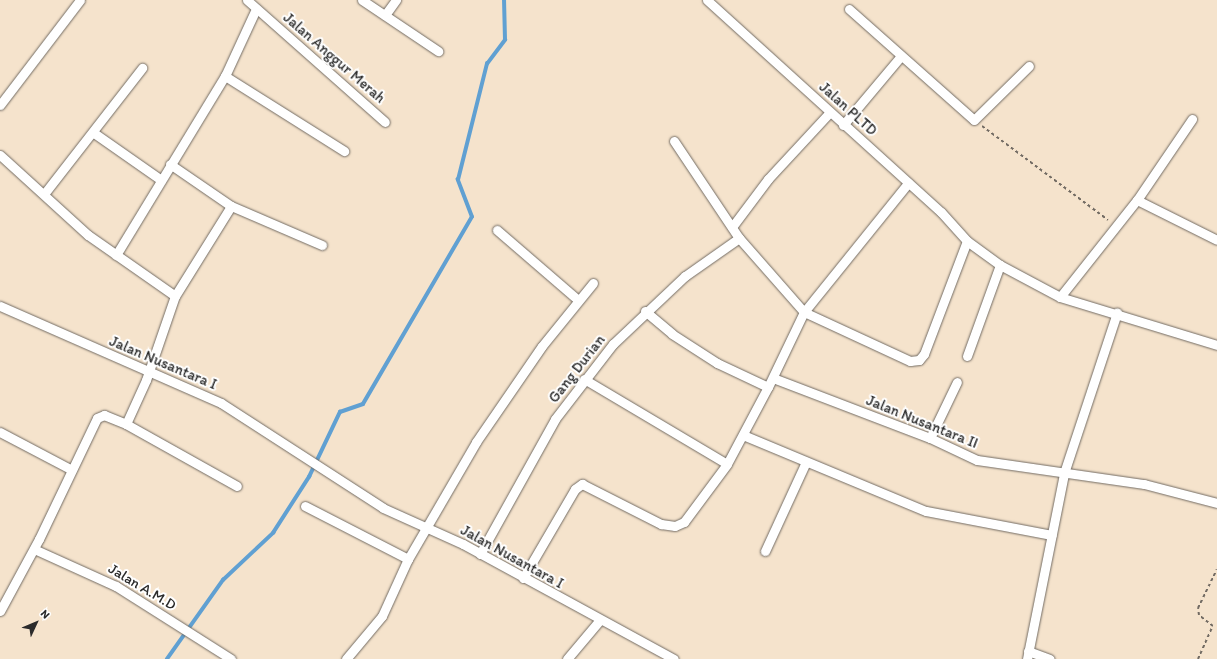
<!DOCTYPE html>
<html>
<head>
<meta charset="utf-8">
<style>
  body { margin:0 }
  #map { position:relative; width:1217px; height:659px; overflow:hidden; background:#f5e3cc; font-family:Itim,sans-serif }
  div>[style] { position:absolute }
  [style*='--x'] { left:calc(var(--x)*1px); top:calc(var(--y)*1px); width:calc(var(--w)*1px); rotate:calc(var(--a)*1deg) }
  .stream>* { height:3.5px; margin:-1.75px; padding:0 1.75px; transform-origin:1.75px; border-radius:1.75px; background:#60a0d2 }
  .path>* { height:2px; margin-top:-1px; transform-origin:0; background:repeating-linear-gradient(90deg,#726b63 0 3px,transparent 0 6px) }
  .roads { filter:drop-shadow(0 0 1px #726b63) drop-shadow(0 0 1px #726b63) }
  .minor>* { height:9px; margin:-4.5px; padding:0 4.5px; transform-origin:4.5px; border-radius:4.5px; background:#fff }
  span { translate:-50% -50%; white-space:nowrap; text-align:center; line-height:1.15; -webkit-text-stroke:4px #fff; paint-order:stroke }
  .street-label { font-size:15px; color:#2b2b2b }
  .north { position:absolute; left:16px; top:603px; width:40px; height:40px; -webkit-text-stroke:3px #fff; paint-order:stroke; rotate:46deg; font-size:11px; font-weight:700; line-height:16px; text-align:center; color:#2b2b2b }
  .north::after { content:''; display:block; margin:auto; width:14px; height:18px; background:#2b2b2b; clip-path:polygon(50% 0,100% 100%,50% 72%,0 100%) }
</style>
</head>
<body>
<div id="map">
  <div class="stream">
    <i style="--x:167;--y:659;--w:97;--a:-54.7"></i>
    <i style="--x:223;--y:580;--w:69;--a:-43.2"></i>
    <i style="--x:273;--y:533;--w:67;--a:-57.3"></i>
    <i style="--x:309;--y:477;--w:72;--a:-64.5"></i>
    <i style="--x:340;--y:412;--w:24;--a:-19"></i>
    <i style="--x:363;--y:404;--w:216;--a:-59.8"></i>
    <i style="--x:472;--y:217;--w:40;--a:-111"></i>
    <i style="--x:458;--y:180;--w:120;--a:-76"></i>
    <i style="--x:487;--y:64;--w:30;--a:-53"></i>
    <i style="--x:505;--y:40;--w:40;--a:-91.4"></i>
  </div>
  <div class="path">
    <i style="--x:982;--y:126;--w:157;--a:36.7"></i>
    <i style="--x:1198;--y:659;--w:36;--a:-66"></i>
    <i style="--x:1213;--y:626;--w:18;--a:-142"></i>
    <i style="--x:1199;--y:615;--w:7;--a:-98"></i>
    <i style="--x:1198;--y:608;--w:43;--a:-64"></i>
  </div>
  <div class="roads">
    <div class="minor">
      <i style="--x:247;--y:0;--w:184;--a:41.5"></i>
      <i style="--x:362;--y:0;--w:92;--a:33.9"></i>
      <i style="--x:707;--y:0;--w:316;--a:42.2"></i>
      <i style="--x:941;--y:212;--w:39;--a:48"></i>
      <i style="--x:967;--y:241;--w:41;--a:36"></i>
      <i style="--x:1000;--y:265;--w:68;--a:28.1"></i>
      <i style="--x:1060;--y:297;--w:164;--a:17"></i>
      <i style="--x:849;--y:9;--w:167;--a:41.6"></i>
      <i style="--x:974;--y:120;--w:77;--a:-44.5"></i>
      <i style="--x:385;--y:15;--w:19;--a:-54"></i>
      <i style="--x:225;--y:76;--w:141;--a:32.2"></i>
      <i style="--x:0;--y:105;--w:132;--a:-52.7"></i>
      <i style="--x:843;--y:125;--w:89;--a:-50"></i>
      <i style="--x:94;--y:133;--w:82;--a:35"></i>
      <i style="--x:674;--y:141;--w:117;--a:56.2"></i>
      <i style="--x:739;--y:238;--w:98;--a:48.7"></i>
      <i style="--x:804;--y:312;--w:117;--a:24.8"></i>
      <i style="--x:910;--y:361;--w:9;--a:-6"></i>
      <i style="--x:919;--y:360;--w:8;--a:-50"></i>
      <i style="--x:924;--y:354;--w:121;--a:-69.2"></i>
      <i style="--x:0;--y:155;--w:119;--a:42.3"></i>
      <i style="--x:88;--y:235;--w:106;--a:35"></i>
      <i style="--x:44;--y:194;--w:160;--a:-52.1"></i>
      <i style="--x:1137;--y:200;--w:89;--a:26.6"></i>
      <i style="--x:231;--y:206;--w:99;--a:23.2"></i>
      <i style="--x:732;--y:227;--w:60;--a:-53.1"></i>
      <i style="--x:768;--y:179;--w:91;--a:-47.2"></i>
      <i style="--x:497;--y:230;--w:107;--a:40.8"></i>
      <i style="--x:116;--y:255;--w:210;--a:-58.7"></i>
      <i style="--x:225;--y:76;--w:74;--a:-65.2"></i>
      <i style="--x:1060;--y:297;--w:124;--a:-51.6"></i>
      <i style="--x:1137;--y:200;--w:98;--a:-55.8"></i>
      <i style="--x:0;--y:306;--w:241;--a:23.7"></i>
      <i style="--x:221;--y:403;--w:193;--a:32.9"></i>
      <i style="--x:383;--y:508;--w:88;--a:24.2"></i>
      <i style="--x:463;--y:544;--w:240;--a:28.6"></i>
      <i style="--x:645;--y:311;--w:35;--a:40"></i>
      <i style="--x:672;--y:334;--w:54;--a:32.8"></i>
      <i style="--x:717;--y:363;--w:56;--a:25.2"></i>
      <i style="--x:768;--y:387;--w:83;--a:-64.4"></i>
      <i style="--x:804;--y:312;--w:166;--a:-51.1"></i>
      <i style="--x:967;--y:356;--w:97;--a:-70.1"></i>
      <i style="--x:773;--y:378;--w:168;--a:20.9"></i>
      <i style="--x:930;--y:438;--w:52;--a:25.1"></i>
      <i style="--x:977;--y:460;--w:169;--a:8.2"></i>
      <i style="--x:1144;--y:484;--w:75;--a:14.6"></i>
      <i style="--x:584;--y:379;--w:166;--a:30.7"></i>
      <i style="--x:126;--y:424;--w:127;--a:29.2"></i>
      <i style="--x:0;--y:432;--w:81;--a:27.8"></i>
      <i style="--x:743;--y:435;--w:198;--a:22.6"></i>
      <i style="--x:926;--y:511;--w:128;--a:10.8"></i>
      <i style="--x:930;--y:438;--w:62;--a:-64.3"></i>
      <i style="--x:305;--y:506;--w:116;--a:27.2"></i>
      <i style="--x:34;--y:549;--w:90;--a:24.3"></i>
      <i style="--x:116;--y:586;--w:136;--a:32.4"></i>
      <i style="--x:765;--y:551;--w:98;--a:-65.3"></i>
      <i style="--x:480;--y:554;--w:154;--a:-60.9"></i>
      <i style="--x:555;--y:419;--w:95;--a:-52.3"></i>
      <i style="--x:613;--y:344;--w:99;--a:-43.4"></i>
      <i style="--x:685;--y:276;--w:66;--a:-35.1"></i>
      <i style="--x:523;--y:578;--w:103;--a:-59.7"></i>
      <i style="--x:575;--y:489;--w:9;--a:-36"></i>
      <i style="--x:582;--y:484;--w:89;--a:26.9"></i>
      <i style="--x:661;--y:524;--w:14;--a:8"></i>
      <i style="--x:675;--y:526;--w:10;--a:-24"></i>
      <i style="--x:684;--y:522;--w:72;--a:-53.4"></i>
      <i style="--x:727;--y:464;--w:87;--a:-62"></i>
      <i style="--x:0;--y:611;--w:82;--a:-61.6"></i>
      <i style="--x:39;--y:539;--w:134;--a:-64.4"></i>
      <i style="--x:97;--y:418;--w:8;--a:-23"></i>
      <i style="--x:104;--y:415;--w:24;--a:22"></i>
      <i style="--x:126;--y:424;--w:48;--a:-65.6"></i>
      <i style="--x:146;--y:380;--w:89;--a:-71"></i>
      <i style="--x:175;--y:296;--w:106;--a:-58.1"></i>
      <i style="--x:231;--y:206;--w:74;--a:-145.5"></i>
      <i style="--x:1028;--y:651;--w:23;--a:20"></i>
      <i style="--x:346;--y:659;--w:56;--a:-50.1"></i>
      <i style="--x:382;--y:616;--w:63;--a:-65.5"></i>
      <i style="--x:408;--y:559;--w:135;--a:-59.8"></i>
      <i style="--x:476;--y:442;--w:116;--a:-55.5"></i>
      <i style="--x:542;--y:346;--w:81;--a:-51"></i>
      <i style="--x:567;--y:659;--w:50;--a:-49.9"></i>
      <i style="--x:1027;--y:659;--w:190;--a:-78.7"></i>
      <i style="--x:1064;--y:473;--w:169;--a:-71.7"></i>
    </div>
  </div>
  <div class="street-label">
    <span style="left:334px;top:58px;rotate:41deg">Jalan Anggur Merah</span>
    <span style="left:848px;top:109px;rotate:42deg">Jalan PLTD</span>
    <span style="left:163px;top:363px;rotate:23deg">Jalan Nusantara I</span>
    <span style="left:577px;top:369px;rotate:-52deg">Gang Durian</span>
    <span style="left:922px;top:422px;rotate:22deg">Jalan Nusantara II</span>
    <span style="left:512px;top:557px;rotate:29deg">Jalan Nusantara I</span>
    <span style="left:142px;top:587px;rotate:31deg">Jalan A.M.D</span>
  </div>
  <div class="north">N</div>
</div>
</body>
</html>
